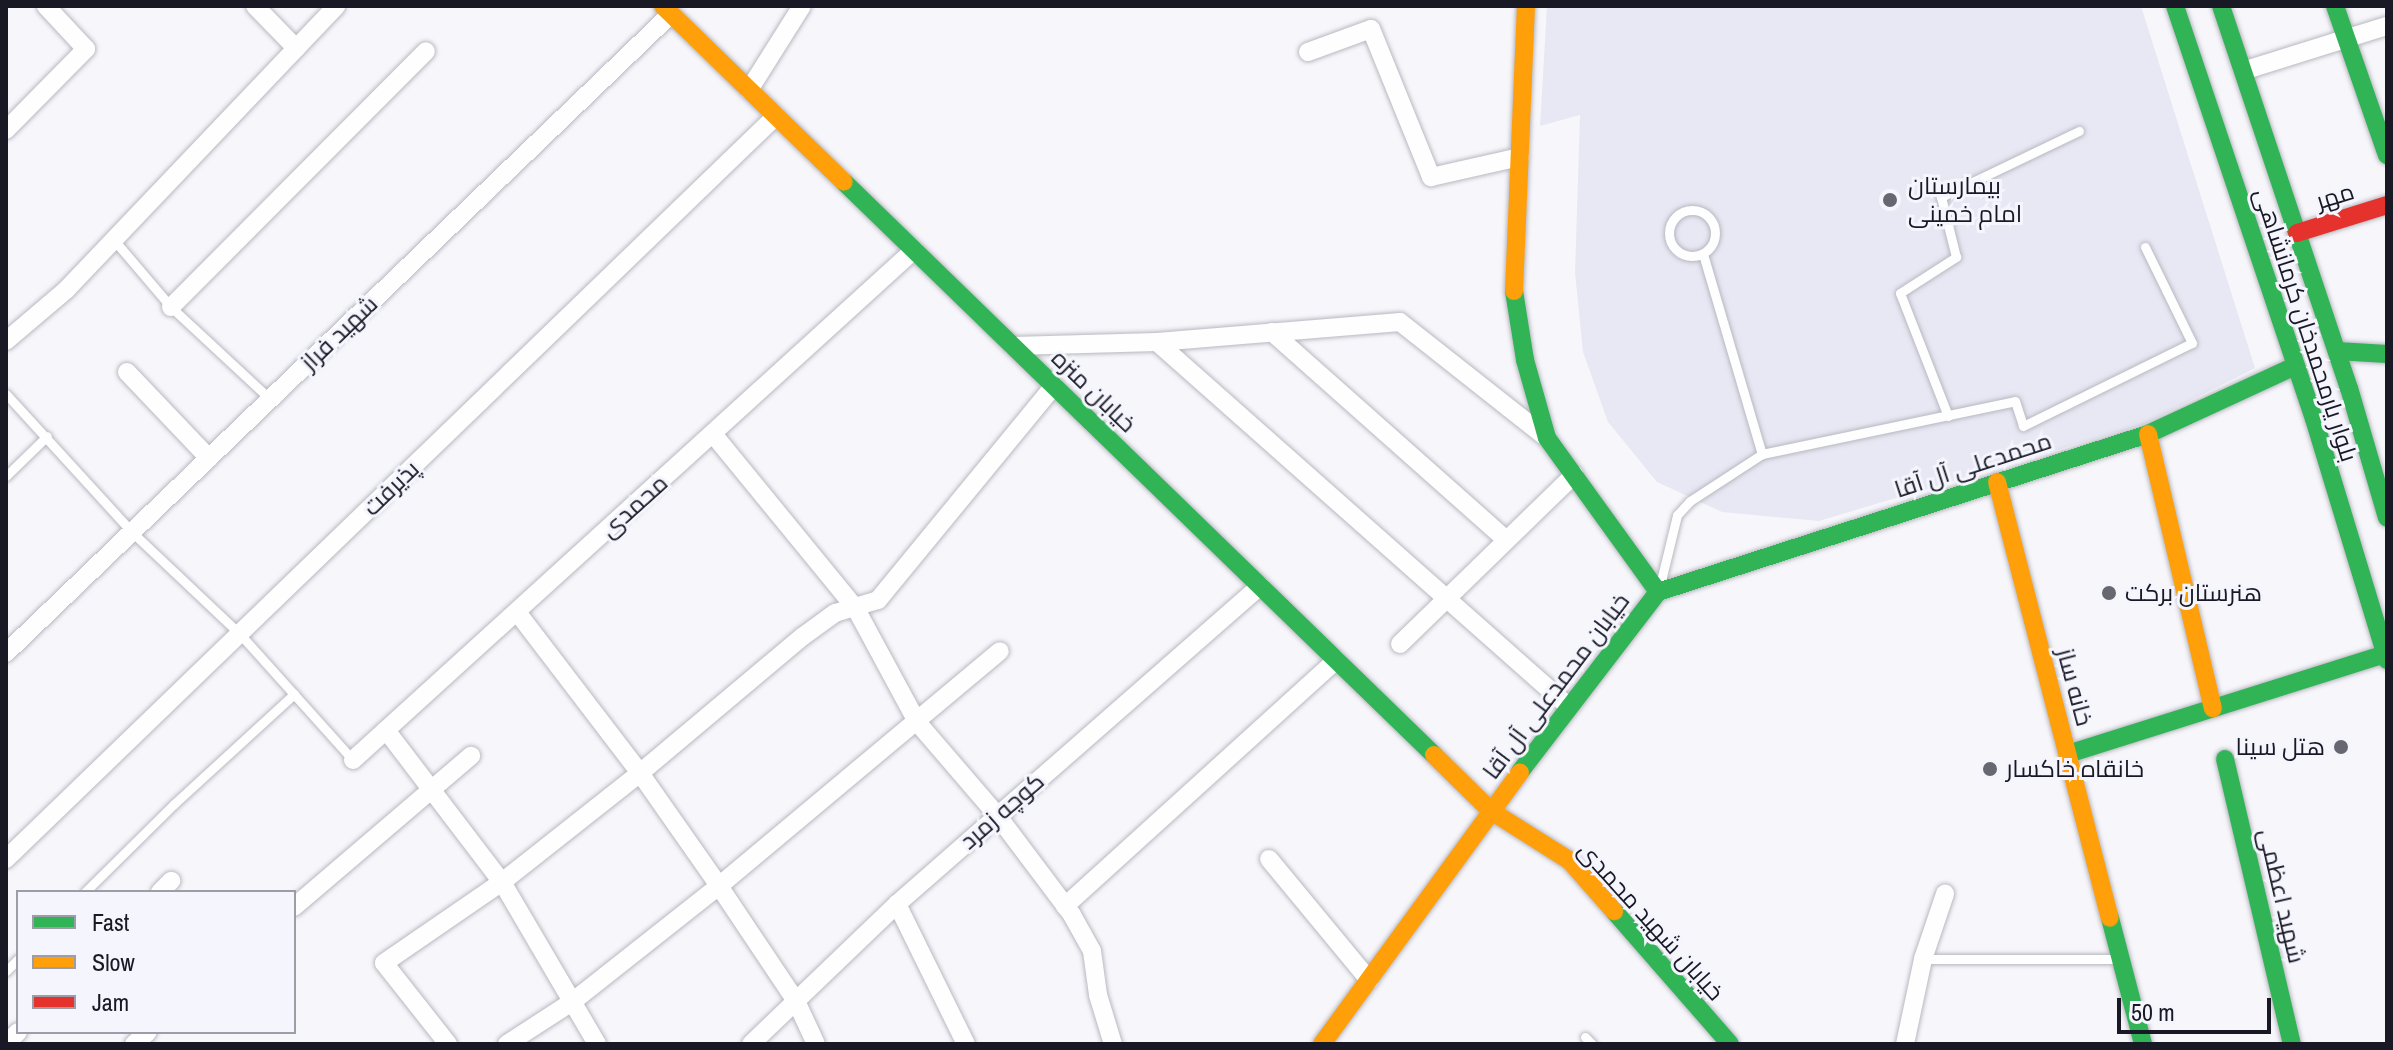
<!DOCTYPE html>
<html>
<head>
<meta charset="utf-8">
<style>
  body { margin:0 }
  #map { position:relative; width:2393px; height:1050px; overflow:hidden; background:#f7f7fb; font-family:"Archivo Narrow",Cairo,sans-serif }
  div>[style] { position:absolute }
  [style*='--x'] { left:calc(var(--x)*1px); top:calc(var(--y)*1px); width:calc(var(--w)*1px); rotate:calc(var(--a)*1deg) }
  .built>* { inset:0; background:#e7e8f3 }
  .roads { filter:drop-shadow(0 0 2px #b8b8c1) drop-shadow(0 0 2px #b8b8c1) }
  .lane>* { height:9px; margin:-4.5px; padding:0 4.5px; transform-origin:4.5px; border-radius:4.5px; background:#fefefe }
  .lane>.ring { margin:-4.5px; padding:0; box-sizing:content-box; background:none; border:9px solid #fefefe; border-radius:50% }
  .street>* { height:18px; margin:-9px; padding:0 9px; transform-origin:9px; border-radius:9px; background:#fefefe }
  .fast>* { height:18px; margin:-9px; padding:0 9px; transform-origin:9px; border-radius:9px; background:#30b455 }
  .slow>* { height:18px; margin:-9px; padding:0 9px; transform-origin:9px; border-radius:9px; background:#ff9f0a }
  .jam>* { height:18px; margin:-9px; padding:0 9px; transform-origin:9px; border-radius:9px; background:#e5322d }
  .dots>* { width:22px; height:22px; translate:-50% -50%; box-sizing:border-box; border:4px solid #f5f5fd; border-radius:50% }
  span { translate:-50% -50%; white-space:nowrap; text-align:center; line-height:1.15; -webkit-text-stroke:6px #f5f5fd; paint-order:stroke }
  .poi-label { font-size:24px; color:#181925 }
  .left { translate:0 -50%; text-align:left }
  .right { translate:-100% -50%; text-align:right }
  .street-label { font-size:24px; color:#181925 }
  .frame { position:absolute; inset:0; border:8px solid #181925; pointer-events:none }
  .legend { position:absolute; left:16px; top:890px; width:280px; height:144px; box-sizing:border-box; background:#f5f5fd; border:2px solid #9d9da7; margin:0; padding:10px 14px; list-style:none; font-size:24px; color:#181925 }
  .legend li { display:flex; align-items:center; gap:16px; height:40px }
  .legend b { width:40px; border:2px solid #9d9da7 }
  .scale { position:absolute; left:2117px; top:998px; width:154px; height:36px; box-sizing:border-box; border:4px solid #181925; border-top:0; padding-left:10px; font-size:24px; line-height:28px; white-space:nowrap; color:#181925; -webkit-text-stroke:6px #f5f5fd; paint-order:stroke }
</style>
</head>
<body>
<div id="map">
  <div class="built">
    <i style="clip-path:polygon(1547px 6px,2141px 6px,2255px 368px,2144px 424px,1819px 521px,1722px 512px,1657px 482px,1608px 422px,1583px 352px,1575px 273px,1580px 115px,1540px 126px)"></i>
  </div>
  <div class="roads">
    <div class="lane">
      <i class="ring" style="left:1669px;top:210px;width:37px;height:37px"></i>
      <i style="--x:114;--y:240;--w:88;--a:49.6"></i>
      <i style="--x:171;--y:307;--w:135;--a:42.9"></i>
      <i style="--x:1703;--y:254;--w:209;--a:73.6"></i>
      <i style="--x:6;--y:394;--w:187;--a:47.6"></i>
      <i style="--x:132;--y:532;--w:149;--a:43.4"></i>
      <i style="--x:240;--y:634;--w:169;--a:48.1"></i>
      <i style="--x:1948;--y:416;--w:132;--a:-111.3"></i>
      <i style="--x:1900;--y:293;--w:67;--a:-32.7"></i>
      <i style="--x:1956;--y:257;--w:62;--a:-104"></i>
      <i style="--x:1941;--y:197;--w:153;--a:-25.6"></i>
      <i style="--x:6;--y:476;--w:57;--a:-44.3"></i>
      <i style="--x:1660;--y:585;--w:72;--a:-76.3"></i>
      <i style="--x:1677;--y:515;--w:19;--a:-47"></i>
      <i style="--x:1690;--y:501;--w:86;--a:-33.1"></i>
      <i style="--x:1762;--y:454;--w:258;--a:-11.8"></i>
      <i style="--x:2015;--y:401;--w:26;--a:72"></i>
      <i style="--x:2023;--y:426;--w:188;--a:-26.2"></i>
      <i style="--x:2192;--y:343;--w:107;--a:-116.1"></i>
      <i style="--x:85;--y:892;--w:125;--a:-44.7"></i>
      <i style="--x:174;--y:804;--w:163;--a:-42.5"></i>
      <i style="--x:1923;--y:959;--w:194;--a:0"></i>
      <i style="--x:6;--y:971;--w:17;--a:-45"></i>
      <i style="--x:1585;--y:1037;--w:10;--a:45"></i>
    </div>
    <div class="street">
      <i style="--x:255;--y:6;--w:59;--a:45.7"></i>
      <i style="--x:1308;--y:52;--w:67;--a:-20.1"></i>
      <i style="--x:1371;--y:29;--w:160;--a:67.9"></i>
      <i style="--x:1431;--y:177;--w:91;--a:-12.7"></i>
      <i style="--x:2243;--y:71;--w:151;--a:-17.4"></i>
      <i style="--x:749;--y:90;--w:99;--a:-57.8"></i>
      <i style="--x:6;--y:130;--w:114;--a:-45.4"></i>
      <i style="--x:86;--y:49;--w:59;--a:-132.9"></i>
      <i style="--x:171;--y:307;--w:361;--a:-45.1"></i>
      <i style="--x:1272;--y:332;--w:313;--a:41.6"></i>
      <i style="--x:6;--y:341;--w:79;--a:-40.4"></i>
      <i style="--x:66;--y:290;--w:392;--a:-46.4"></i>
      <i style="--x:1157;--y:342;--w:549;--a:41.53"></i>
      <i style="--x:1013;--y:346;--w:144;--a:-1.6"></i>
      <i style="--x:1157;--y:342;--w:244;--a:-4.7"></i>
      <i style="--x:1400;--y:322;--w:187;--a:38.3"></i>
      <i style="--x:127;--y:372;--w:119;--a:46.4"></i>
      <i style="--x:713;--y:434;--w:226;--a:50.7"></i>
      <i style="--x:856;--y:609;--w:128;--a:61.6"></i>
      <i style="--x:917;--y:722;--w:123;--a:49.3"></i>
      <i style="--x:997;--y:815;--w:125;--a:53.1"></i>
      <i style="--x:1072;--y:915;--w:41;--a:60.9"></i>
      <i style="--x:1092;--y:951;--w:44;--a:82.2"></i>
      <i style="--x:1098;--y:995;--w:51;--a:73"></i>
      <i style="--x:517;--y:612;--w:203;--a:52.6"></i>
      <i style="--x:640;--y:773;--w:138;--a:55"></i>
      <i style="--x:719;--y:886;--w:138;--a:56.2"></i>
      <i style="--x:796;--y:1001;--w:47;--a:65.1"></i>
      <i style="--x:1400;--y:644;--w:243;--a:-44.2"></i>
      <i style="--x:6;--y:653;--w:922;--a:-43.86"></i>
      <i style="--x:386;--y:730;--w:191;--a:52.7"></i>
      <i style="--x:502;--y:882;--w:188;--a:59.6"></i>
      <i style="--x:353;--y:760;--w:758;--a:-42.27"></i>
      <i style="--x:6;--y:859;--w:1070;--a:-43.98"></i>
      <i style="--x:1269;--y:859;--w:157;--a:50.4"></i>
      <i style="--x:160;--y:892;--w:16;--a:-45"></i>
      <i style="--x:897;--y:904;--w:156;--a:63.8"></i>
      <i style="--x:1065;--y:906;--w:366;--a:-42.2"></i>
      <i style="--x:294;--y:907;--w:233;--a:-40.5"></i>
      <i style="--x:6;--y:1044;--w:17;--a:-45"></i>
      <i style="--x:134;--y:1044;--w:18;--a:-41"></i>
      <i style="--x:448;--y:1044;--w:103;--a:-128.3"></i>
      <i style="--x:384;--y:963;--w:143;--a:-34.5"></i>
      <i style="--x:502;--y:882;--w:176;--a:-38.3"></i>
      <i style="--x:640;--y:773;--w:212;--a:-40"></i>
      <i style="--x:802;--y:637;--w:41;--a:-36"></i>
      <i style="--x:835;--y:613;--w:45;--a:-16.8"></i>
      <i style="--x:878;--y:600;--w:277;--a:-50.6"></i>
      <i style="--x:507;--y:1044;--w:77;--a:-32.9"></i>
      <i style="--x:572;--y:1002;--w:187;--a:-38.3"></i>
      <i style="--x:719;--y:886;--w:366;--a:-39.9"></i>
      <i style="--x:751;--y:1044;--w:202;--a:-43.8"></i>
      <i style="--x:897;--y:904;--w:483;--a:-41.2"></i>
      <i style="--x:1905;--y:1044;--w:87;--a:-78"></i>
      <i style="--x:1923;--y:959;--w:69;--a:-71.3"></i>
    </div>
    <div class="fast">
      <i style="--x:2175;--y:6;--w:436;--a:71.4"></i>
      <i style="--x:2314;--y:419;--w:252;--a:73.1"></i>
      <i style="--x:2221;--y:6;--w:403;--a:71.5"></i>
      <i style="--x:2349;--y:388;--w:135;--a:73.7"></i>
      <i style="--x:2335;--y:6;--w:158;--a:70.8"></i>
      <i style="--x:844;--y:182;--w:822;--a:44.16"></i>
      <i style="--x:1514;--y:291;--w:70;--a:80.9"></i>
      <i style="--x:1525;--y:360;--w:81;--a:74.2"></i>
      <i style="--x:1547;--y:438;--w:190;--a:54.2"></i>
      <i style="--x:1658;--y:592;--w:227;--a:127.5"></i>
      <i style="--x:2337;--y:351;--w:50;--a:3.4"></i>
      <i style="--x:1658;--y:592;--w:515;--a:-17.87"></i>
      <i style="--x:2148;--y:434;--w:162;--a:-24.8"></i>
      <i style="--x:2068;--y:754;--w:332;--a:-17.5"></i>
      <i style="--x:2225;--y:759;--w:293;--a:76.8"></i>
      <i style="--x:1614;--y:911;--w:176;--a:48.9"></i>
      <i style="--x:2110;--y:918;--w:130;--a:75.3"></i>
    </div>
    <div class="slow">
      <i style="--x:663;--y:6;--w:252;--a:44.2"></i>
      <i style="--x:1514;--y:291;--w:285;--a:-87.6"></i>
      <i style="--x:2148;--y:434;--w:282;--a:76.7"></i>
      <i style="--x:1997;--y:482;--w:450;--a:75.5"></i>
      <i style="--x:1434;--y:755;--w:80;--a:44.5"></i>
      <i style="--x:1491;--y:811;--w:93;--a:32.3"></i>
      <i style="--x:1570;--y:861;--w:67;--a:48.7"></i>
      <i style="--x:1322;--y:1044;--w:336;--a:-53.9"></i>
    </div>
    <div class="jam">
      <i style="--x:2297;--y:233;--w:94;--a:-17.3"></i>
    </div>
  </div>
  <div class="dots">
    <i style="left:1890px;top:200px;background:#666770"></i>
    <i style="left:2109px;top:593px;background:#666770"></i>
    <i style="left:2341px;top:747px;background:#666770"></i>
    <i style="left:1990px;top:769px;background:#666770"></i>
  </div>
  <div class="poi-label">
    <span class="left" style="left:1908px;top:200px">بیمارستان<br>امام خمینی</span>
    <span class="left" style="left:2125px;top:593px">هنرستان برکت</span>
    <span class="right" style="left:2325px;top:747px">هتل سینا</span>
    <span class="left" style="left:2006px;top:769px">خانقاه خاکسار</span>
  </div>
  <div class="street-label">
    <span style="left:2335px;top:196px;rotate:-17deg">مهر</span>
    <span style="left:2306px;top:325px;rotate:72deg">بلوار یارمحمدخان کرمانشاهی</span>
    <span style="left:339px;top:333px;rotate:-44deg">شهید فراز</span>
    <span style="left:1094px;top:391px;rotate:44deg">خیابان منزه</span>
    <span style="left:1973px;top:465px;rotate:-18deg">محمدعلی آل آقا</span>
    <span style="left:391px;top:488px;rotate:-44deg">پذیرفت</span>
    <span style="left:634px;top:506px;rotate:-42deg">محمدی</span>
    <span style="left:1556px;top:686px;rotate:-53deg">خیابان محمدعلی آل آقا</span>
    <span style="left:2075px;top:687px;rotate:75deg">خانه ساز</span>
    <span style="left:1002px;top:811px;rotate:-41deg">کوچه زمرد</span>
    <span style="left:2282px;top:896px;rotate:77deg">شهید اعظمی</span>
    <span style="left:1651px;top:921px;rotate:48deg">خیابان شهید محمدی</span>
  </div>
  <div class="frame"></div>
  <ul class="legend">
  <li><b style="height:10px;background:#30b455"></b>Fast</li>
  <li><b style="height:10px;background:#ff9f0a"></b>Slow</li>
  <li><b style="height:10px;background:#e5322d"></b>Jam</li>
  </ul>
  <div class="scale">50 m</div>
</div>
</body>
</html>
